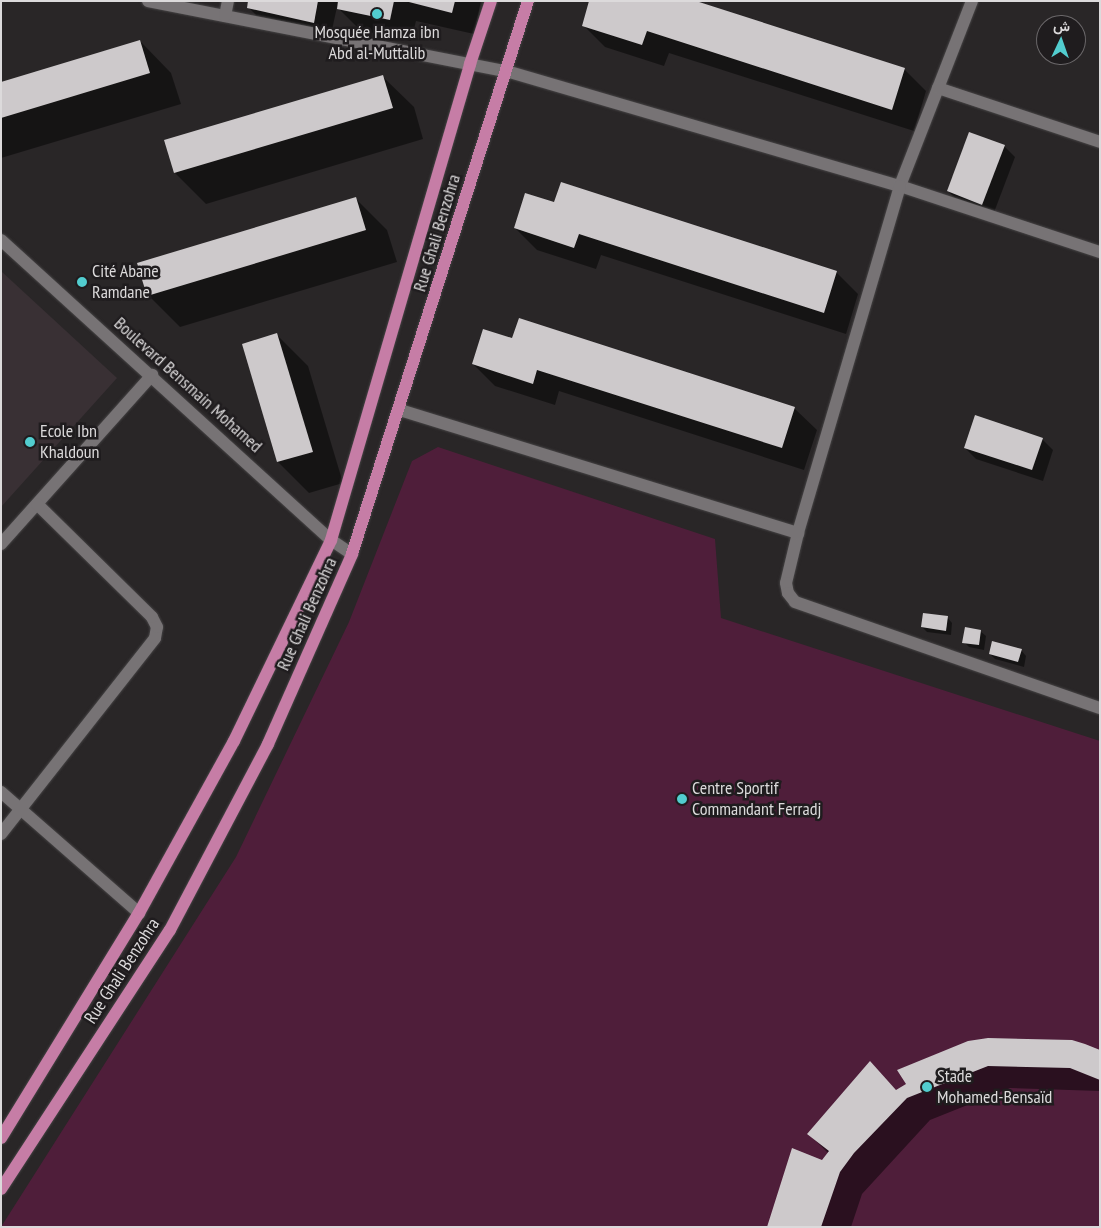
<!DOCTYPE html>
<html>
<head>
<meta charset="utf-8">
<style>
  body { margin:0 }
  #map { position:relative; width:1101px; height:1228px; overflow:hidden; background:#292627; font-family:"PT Sans Narrow",Vazirmatn,sans-serif }
  div>[style] { position:absolute }
  [style*='--x'] { left:calc(var(--x)*1px); top:calc(var(--y)*1px); width:calc(var(--w)*1px); rotate:calc(var(--a)*1deg) }
  .built>* { inset:0; background:#393034 }
  .green>* { inset:0; background:#4f1e3a }
  .shadow>* { inset:0; background:#0007 }
  .building>* { inset:0; background:#cdc9cb }
  .roads { filter:drop-shadow(0 0 1px #464445) drop-shadow(0 0 1px #464445) }
  .minor>* { height:12px; margin:-6px; padding:0 6px; transform-origin:6px; border-radius:6px; background:#777375 }
  .major>* { height:12px; margin:-6px; padding:0 6px; transform-origin:6px; border-radius:6px; background:#c67da6 }
  .dots>* { width:14px; height:14px; translate:-50% -50%; box-sizing:border-box; border:2px solid #1f1c1e; border-radius:50% }
  span { translate:-50% -50%; white-space:nowrap; text-align:center; line-height:1.15; -webkit-text-stroke:5px #1f1c1e; paint-order:stroke }
  .poi-label { font-size:18px; color:#dcdadb }
  .left { translate:0 -50%; text-align:left }
  .street-label { font-size:18px; color:#dcdadb }
  .frame { position:absolute; inset:0; border:2px solid #dcdadb; pointer-events:none }
  .north { position:absolute; left:1036px; top:15px; width:50px; height:50px; box-sizing:border-box; background:#1f1c1e; border:1px solid #6b686a; border-radius:50%; rotate:3deg; font-size:14px; font-weight:700; line-height:20px; text-align:center; color:#dcdadb }
  .north::after { content:''; display:block; margin:auto; width:18px; height:22px; background:#52cdcf; clip-path:polygon(50% 0,100% 100%,50% 72%,0 100%) }
</style>
</head>
<body>
<div id="map">
  <div class="built">
    <i style="clip-path:polygon(1px 271px,117px 378px,1px 507px)"></i>
  </div>
  <div class="green">
    <i style="clip-path:polygon(438px 447px,715px 539px,721px 618px,1100px 741px,1100px 1227px,1px 1227px,236px 857px,349px 622px,412px 461px)"></i>
  </div>
  <div class="shadow">
    <i style="clip-path:polygon(249px 1px,481px 1px,474px 34px,416px 21px,411px 41px,360px 30px,337px 7px,330px 39px,265px 24px,248px 7px)"></i>
    <i style="clip-path:polygon(590px 1px,904px 69px,926px 91px,914px 131px,669px 53px,664px 66px,605px 47px,583px 25px)"></i>
    <i style="clip-path:polygon(140px 41px,171px 73px,181px 104px,1px 158px,1px 83px)"></i>
    <i style="clip-path:polygon(382px 76px,414px 107px,423px 139px,206px 204px,175px 173px)"></i>
    <i style="clip-path:polygon(1004px 146px,1015px 157px,993px 215px,959px 202px,948px 191px)"></i>
    <i style="clip-path:polygon(356px 199px,387px 230px,397px 262px,180px 327px,149px 296px)"></i>
    <i style="clip-path:polygon(555px 204px,836px 272px,858px 294px,846px 334px,601px 255px,596px 269px,537px 250px,515px 228px)"></i>
    <i style="clip-path:polygon(277px 335px,308px 366px,343px 483px,309px 493px,278px 462px)"></i>
    <i style="clip-path:polygon(513px 340px,794px 408px,817px 430px,804px 470px,559px 391px,555px 405px,495px 386px,473px 364px)"></i>
    <i style="clip-path:polygon(1042px 439px,1053px 450px,1043px 481px,976px 459px,965px 448px)"></i>
    <i style="clip-path:polygon(947px 617px,952px 623px,951px 635px,927px 632px,922px 627px)"></i>
    <i style="clip-path:polygon(980px 631px,986px 636px,984px 650px,969px 647px,964px 642px)"></i>
    <i style="clip-path:polygon(1021px 650px,1026px 656px,1024px 667px,995px 659px,990px 654px)"></i>
    <i style="clip-path:polygon(1100px 1053px,1100px 1091px,1010px 1088px,930px 1120px,862px 1194px,851px 1227px,768px 1227px,829px 1154px,809px 1134px,870px 1063px,897px 1091px,907px 1084px,899px 1071px)"></i>
  </div>
  <div class="building">
    <i style="clip-path:polygon(248px 1px,318px 1px,314px 23px,247px 8px)"></i>
    <i style="clip-path:polygon(338px 1px,394px 1px,390px 20px,337px 9px)"></i>
    <i style="clip-path:polygon(405px 1px,455px 1px,452px 13px)"></i>
    <i style="clip-path:polygon(589px 1px,696px 1px,905px 68px,892px 110px,647px 31px,642px 45px,582px 26px)"></i>
    <i style="clip-path:polygon(140px 40px,150px 73px,1px 118px,1px 82px)"></i>
    <i style="clip-path:polygon(383px 75px,393px 108px,174px 173px,164px 140px)"></i>
    <i style="clip-path:polygon(969px 132px,1005px 145px,982px 205px,947px 191px)"></i>
    <i style="clip-path:polygon(561px 182px,837px 271px,824px 313px,579px 234px,574px 248px,514px 228px,525px 193px,554px 202px)"></i>
    <i style="clip-path:polygon(356px 197px,366px 230px,147px 296px,137px 263px)"></i>
    <i style="clip-path:polygon(519px 318px,795px 407px,782px 448px,537px 370px,533px 384px,472px 364px,483px 329px,512px 338px)"></i>
    <i style="clip-path:polygon(277px 333px,313px 452px,277px 462px,242px 344px)"></i>
    <i style="clip-path:polygon(975px 415px,1043px 438px,1032px 470px,964px 448px)"></i>
    <i style="clip-path:polygon(923px 613px,948px 616px,946px 631px,921px 627px)"></i>
    <i style="clip-path:polygon(965px 627px,981px 630px,979px 645px,962px 643px)"></i>
    <i style="clip-path:polygon(992px 641px,1022px 649px,1018px 662px,989px 654px)"></i>
    <i style="clip-path:polygon(988px 1038px,1072px 1040px,1085px 1044px,1100px 1050px,1100px 1080px,1070px 1068px,988px 1066px,907px 1098px,854px 1153px,840px 1172px,821px 1227px,767px 1227px,792px 1148px,822px 1160px,829px 1151px,807px 1134px,870px 1061px,896px 1090px,906px 1084px,897px 1070px,968px 1041px)"></i>
  </div>
  <div class="roads">
    <div class="minor">
      <i style="--x:148;--y:1;--w:365;--a:11.1"></i>
      <i style="--x:506;--y:71;--w:410;--a:16.3"></i>
      <i style="--x:900;--y:186;--w:211;--a:18.3"></i>
      <i style="--x:972;--y:1;--w:199;--a:111.3"></i>
      <i style="--x:900;--y:186;--w:362;--a:106.4"></i>
      <i style="--x:798;--y:533;--w:51;--a:103.5"></i>
      <i style="--x:786;--y:583;--w:10;--a:79"></i>
      <i style="--x:788;--y:593;--w:11;--a:52"></i>
      <i style="--x:795;--y:602;--w:323;--a:19.2"></i>
      <i style="--x:225;--y:16;--w:15;--a:-79"></i>
      <i style="--x:938;--y:88;--w:171;--a:18.4"></i>
      <i style="--x:1;--y:240;--w:446;--a:42.3"></i>
      <i style="--x:331;--y:540;--w:25;--a:34"></i>
      <i style="--x:400;--y:410;--w:417;--a:17.2"></i>
      <i style="--x:1;--y:544;--w:227;--a:-48.2"></i>
      <i style="--x:1;--y:792;--w:184;--a:41.2"></i>
      <i style="--x:1;--y:834;--w:249;--a:-51.8"></i>
      <i style="--x:155;--y:638;--w:11;--a:-80"></i>
      <i style="--x:157;--y:627;--w:11;--a:-117"></i>
      <i style="--x:152;--y:617;--w:161;--a:-135.5"></i>
    </div>
    <div class="major">
      <i style="--x:1;--y:1138;--w:264;--a:-58.5"></i>
      <i style="--x:139;--y:913;--w:196;--a:-61.1"></i>
      <i style="--x:234;--y:741;--w:223;--a:-64.2"></i>
      <i style="--x:331;--y:540;--w:496;--a:-73.7"></i>
      <i style="--x:470;--y:64;--w:66;--a:-71.6"></i>
      <i style="--x:1;--y:1189;--w:309;--a:-56.9"></i>
      <i style="--x:170;--y:930;--w:210;--a:-62.2"></i>
      <i style="--x:268;--y:744;--w:208;--a:-66.1"></i>
      <i style="--x:352;--y:554;--w:580;--a:-72.35"></i>
    </div>
  </div>
  <div class="dots">
    <i style="left:377px;top:14px;background:#52cdcf"></i>
    <i style="left:82px;top:282px;background:#52cdcf"></i>
    <i style="left:30px;top:442px;background:#52cdcf"></i>
    <i style="left:682px;top:799px;background:#52cdcf"></i>
    <i style="left:927px;top:1087px;background:#52cdcf"></i>
  </div>
  <div class="poi-label">
    <span style="left:377px;top:43px">Mosquée Hamza ibn<br>Abd al-Muttalib</span>
    <span class="left" style="left:92px;top:282px">Cité Abane<br>Ramdane</span>
    <span class="left" style="left:40px;top:442px">Ecole Ibn<br>Khaldoun</span>
    <span class="left" style="left:692px;top:799px">Centre Sportif<br>Commandant Ferradj</span>
    <span class="left" style="left:937px;top:1087px">Stade<br>Mohamed-Bensaïd</span>
  </div>
  <div class="street-label">
    <span style="left:437px;top:233px;rotate:-73deg">Rue Ghali Benzohra</span>
    <span style="left:188px;top:385px;rotate:42deg">Boulevard Bensmain Mohamed</span>
    <span style="left:307px;top:614px;rotate:-66deg">Rue Ghali Benzohra</span>
    <span style="left:122px;top:971px;rotate:-57deg">Rue Ghali Benzohra</span>
  </div>
  <div class="frame"></div>
  <div class="north">ش</div>
</div>
</body>
</html>
